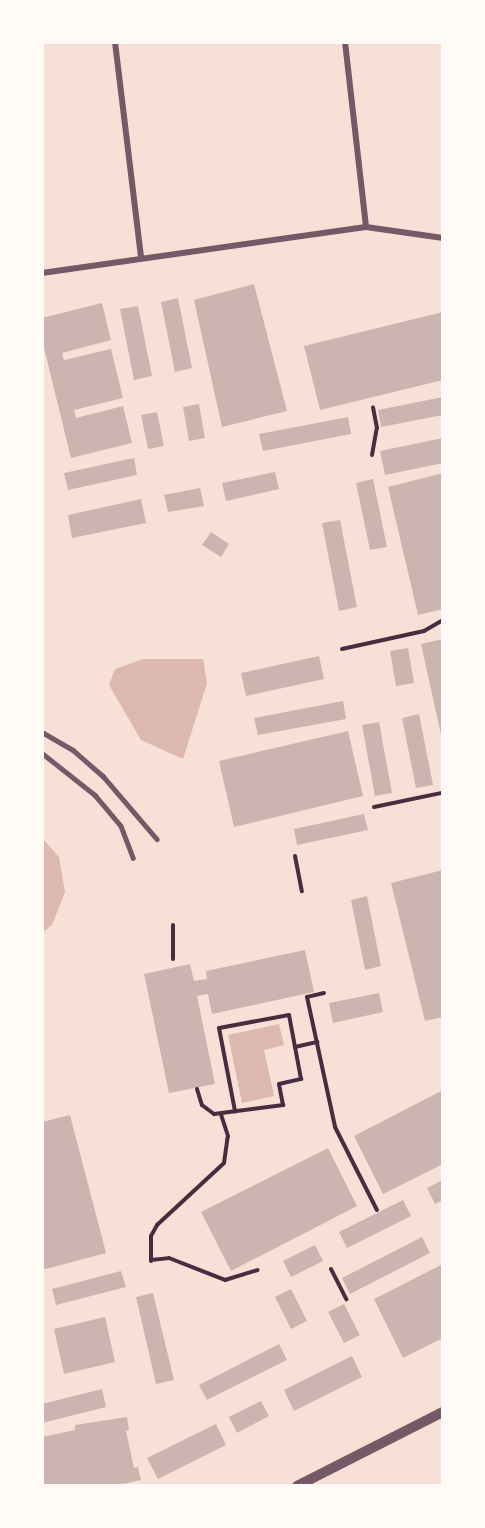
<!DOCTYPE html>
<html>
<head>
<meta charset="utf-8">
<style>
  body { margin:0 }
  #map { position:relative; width:485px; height:1528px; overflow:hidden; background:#f7e1d7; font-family:Poppins,sans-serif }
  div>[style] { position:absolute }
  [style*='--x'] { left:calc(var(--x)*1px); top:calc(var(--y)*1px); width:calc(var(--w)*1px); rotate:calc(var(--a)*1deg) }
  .water>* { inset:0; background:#dcb8b0 }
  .building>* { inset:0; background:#ccb4b1 }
  .path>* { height:4px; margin:-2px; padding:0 2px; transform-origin:2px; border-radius:2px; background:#4a2c40 }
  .service>* { height:4.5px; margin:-2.25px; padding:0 2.25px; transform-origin:2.25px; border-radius:2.25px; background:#755966 }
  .minor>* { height:6px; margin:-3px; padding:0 3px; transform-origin:3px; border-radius:3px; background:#755966 }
  .tertiary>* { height:10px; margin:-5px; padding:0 5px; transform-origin:5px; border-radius:5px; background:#755966 }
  span { translate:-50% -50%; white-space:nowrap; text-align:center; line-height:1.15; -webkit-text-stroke:4.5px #fffaf5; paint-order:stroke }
  .frame { position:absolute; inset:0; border:44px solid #fffaf5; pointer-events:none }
</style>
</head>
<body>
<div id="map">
  <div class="water">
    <i style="clip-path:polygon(143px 659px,203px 659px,207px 683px,183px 759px,141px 740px,109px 685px,115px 669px)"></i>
    <i style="clip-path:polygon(42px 838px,59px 857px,65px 892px,52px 925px,42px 933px)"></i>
    <i style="clip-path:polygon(279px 1024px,284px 1045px,264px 1050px,274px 1096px,242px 1103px,228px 1035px)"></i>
  </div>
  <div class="building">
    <i style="clip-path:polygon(254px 284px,287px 411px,222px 427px,194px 300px)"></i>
    <i style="clip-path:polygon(178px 298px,192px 368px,175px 372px,161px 302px)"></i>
    <i style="clip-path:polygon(102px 303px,111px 340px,62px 353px,64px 360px,111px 349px,123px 398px,74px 410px,76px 418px,123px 406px,132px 443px,71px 458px,42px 340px,42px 318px)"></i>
    <i style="clip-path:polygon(138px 306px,152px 376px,134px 380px,120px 309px)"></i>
    <i style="clip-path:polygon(443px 312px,443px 380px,320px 410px,304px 346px)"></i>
    <i style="clip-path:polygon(443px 397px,443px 415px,381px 427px,378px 410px)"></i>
    <i style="clip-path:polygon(199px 404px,205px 438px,189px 441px,183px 407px)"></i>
    <i style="clip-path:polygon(157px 412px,164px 446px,148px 449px,141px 415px)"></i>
    <i style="clip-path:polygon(348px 417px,351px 434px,263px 451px,259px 434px)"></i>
    <i style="clip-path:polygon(443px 438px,443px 463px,385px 475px,380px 451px)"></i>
    <i style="clip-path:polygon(134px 458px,137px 475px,68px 490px,64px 473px)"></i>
    <i style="clip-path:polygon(275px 472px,279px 489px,226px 501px,222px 483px)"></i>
    <i style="clip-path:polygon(443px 473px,443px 609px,418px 615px,388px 487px)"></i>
    <i style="clip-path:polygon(373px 479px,387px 547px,370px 550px,356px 483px)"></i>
    <i style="clip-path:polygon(200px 488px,204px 506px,168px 512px,164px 495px)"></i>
    <i style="clip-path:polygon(141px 499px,146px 523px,72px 538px,68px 515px)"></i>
    <i style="clip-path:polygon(340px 520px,357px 607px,339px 611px,322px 523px)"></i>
    <i style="clip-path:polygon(211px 532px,229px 544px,221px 557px,202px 545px)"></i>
    <i style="clip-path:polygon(443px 639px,443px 739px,442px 739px,421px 644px)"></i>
    <i style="clip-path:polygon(408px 648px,414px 683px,396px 686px,390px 651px)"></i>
    <i style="clip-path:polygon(319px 656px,324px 679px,246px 696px,241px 673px)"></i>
    <i style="clip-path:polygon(343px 701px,346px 719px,258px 735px,254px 718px)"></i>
    <i style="clip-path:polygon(419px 714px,433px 785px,416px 788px,402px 718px)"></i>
    <i style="clip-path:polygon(379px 722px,392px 793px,375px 796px,362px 725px)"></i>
    <i style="clip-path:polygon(348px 731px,363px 796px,234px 827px,219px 761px)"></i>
    <i style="clip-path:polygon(364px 814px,368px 830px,297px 845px,294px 829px)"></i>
    <i style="clip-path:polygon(443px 870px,443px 1017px,425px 1021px,391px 883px)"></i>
    <i style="clip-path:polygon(367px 896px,381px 966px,365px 970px,351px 900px)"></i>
    <i style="clip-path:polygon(305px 950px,314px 992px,212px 1014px,208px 994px,197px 996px,215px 1084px,169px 1093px,144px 974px,190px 964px,194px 981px,207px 979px,206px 971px)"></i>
    <i style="clip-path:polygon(379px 993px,383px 1012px,333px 1023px,329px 1003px)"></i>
    <i style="clip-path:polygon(443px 1090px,443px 1164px,383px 1194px,354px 1136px)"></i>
    <i style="clip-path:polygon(70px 1115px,106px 1253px,42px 1270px,42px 1122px)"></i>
    <i style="clip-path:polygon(328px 1148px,357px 1206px,231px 1271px,201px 1212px)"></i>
    <i style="clip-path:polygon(443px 1180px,443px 1200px,435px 1204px,427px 1188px)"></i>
    <i style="clip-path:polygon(403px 1200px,411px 1216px,347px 1248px,339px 1232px)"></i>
    <i style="clip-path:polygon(422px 1237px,430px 1253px,350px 1294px,342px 1278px)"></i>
    <i style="clip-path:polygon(315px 1245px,323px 1261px,291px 1277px,283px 1261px)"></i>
    <i style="clip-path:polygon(443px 1264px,443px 1338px,403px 1358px,374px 1299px)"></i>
    <i style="clip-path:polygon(121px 1271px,126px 1287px,56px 1305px,52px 1289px)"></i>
    <i style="clip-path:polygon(291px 1289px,307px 1321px,291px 1329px,275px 1297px)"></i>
    <i style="clip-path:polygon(153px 1293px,174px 1380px,156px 1384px,136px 1297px)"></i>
    <i style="clip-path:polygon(344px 1304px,360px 1335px,344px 1343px,328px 1312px)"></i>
    <i style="clip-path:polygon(105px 1317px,115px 1362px,64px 1374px,54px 1329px)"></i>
    <i style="clip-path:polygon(279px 1344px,287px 1360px,207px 1400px,199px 1385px)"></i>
    <i style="clip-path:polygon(352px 1356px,362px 1377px,294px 1411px,284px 1390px)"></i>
    <i style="clip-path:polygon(102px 1389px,106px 1407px,42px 1423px,42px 1404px)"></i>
    <i style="clip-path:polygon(261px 1401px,269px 1416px,237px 1433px,229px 1417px)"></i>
    <i style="clip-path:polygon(127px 1417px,129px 1430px,126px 1431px,134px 1468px,138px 1467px,141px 1480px,115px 1486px,42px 1486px,42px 1437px,75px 1430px,75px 1425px)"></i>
    <i style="clip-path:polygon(216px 1424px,226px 1445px,158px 1479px,147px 1458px)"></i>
  </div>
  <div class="path">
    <i style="--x:372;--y:455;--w:27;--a:-80"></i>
    <i style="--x:377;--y:428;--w:21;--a:-101"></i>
    <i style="--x:342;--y:649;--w:84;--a:-12.4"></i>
    <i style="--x:424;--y:631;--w:22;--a:-30"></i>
    <i style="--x:374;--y:807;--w:68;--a:-11.8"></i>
    <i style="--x:295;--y:856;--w:36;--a:79"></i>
    <i style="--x:173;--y:925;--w:34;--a:90"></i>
    <i style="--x:324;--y:993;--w:17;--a:167"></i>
    <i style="--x:307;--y:997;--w:133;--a:77.8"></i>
    <i style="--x:335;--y:1127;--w:93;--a:63.2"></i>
    <i style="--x:295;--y:1047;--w:23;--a:-13"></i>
    <i style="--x:197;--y:1089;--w:17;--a:73"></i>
    <i style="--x:202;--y:1105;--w:15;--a:37"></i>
    <i style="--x:214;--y:1114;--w:70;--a:-7.4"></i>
    <i style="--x:283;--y:1105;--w:21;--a:-101"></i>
    <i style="--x:279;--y:1084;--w:23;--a:-13"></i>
    <i style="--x:301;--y:1079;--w:65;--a:-100.6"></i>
    <i style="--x:289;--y:1015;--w:71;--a:169.5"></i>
    <i style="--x:219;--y:1028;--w:85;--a:79.1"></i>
    <i style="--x:151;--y:1260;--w:18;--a:-6"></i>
    <i style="--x:169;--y:1258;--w:60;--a:21.4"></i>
    <i style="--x:225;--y:1280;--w:34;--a:-17"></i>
    <i style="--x:151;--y:1261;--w:25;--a:-90"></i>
    <i style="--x:151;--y:1236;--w:13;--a:-61"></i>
    <i style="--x:157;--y:1225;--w:91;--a:-42.8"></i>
    <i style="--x:224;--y:1163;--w:27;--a:-82"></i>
    <i style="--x:228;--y:1136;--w:23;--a:-108"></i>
    <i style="--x:331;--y:1269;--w:34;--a:63"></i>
  </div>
  <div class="service">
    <i style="--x:42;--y:732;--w:36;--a:30"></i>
    <i style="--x:73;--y:750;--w:40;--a:41"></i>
    <i style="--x:103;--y:776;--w:83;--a:49.4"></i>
    <i style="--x:42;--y:753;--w:68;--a:38.4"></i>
    <i style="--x:95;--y:795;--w:40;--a:50"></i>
    <i style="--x:121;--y:826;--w:34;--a:69"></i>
  </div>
  <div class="minor">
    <i style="--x:115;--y:42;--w:217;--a:83.1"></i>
    <i style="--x:345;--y:42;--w:186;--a:83.5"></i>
    <i style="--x:42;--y:273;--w:327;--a:-8.1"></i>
    <i style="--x:366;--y:227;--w:78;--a:8.1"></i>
  </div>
  <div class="tertiary">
    <i style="--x:297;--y:1486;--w:164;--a:-26.9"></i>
  </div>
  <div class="frame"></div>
</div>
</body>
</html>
